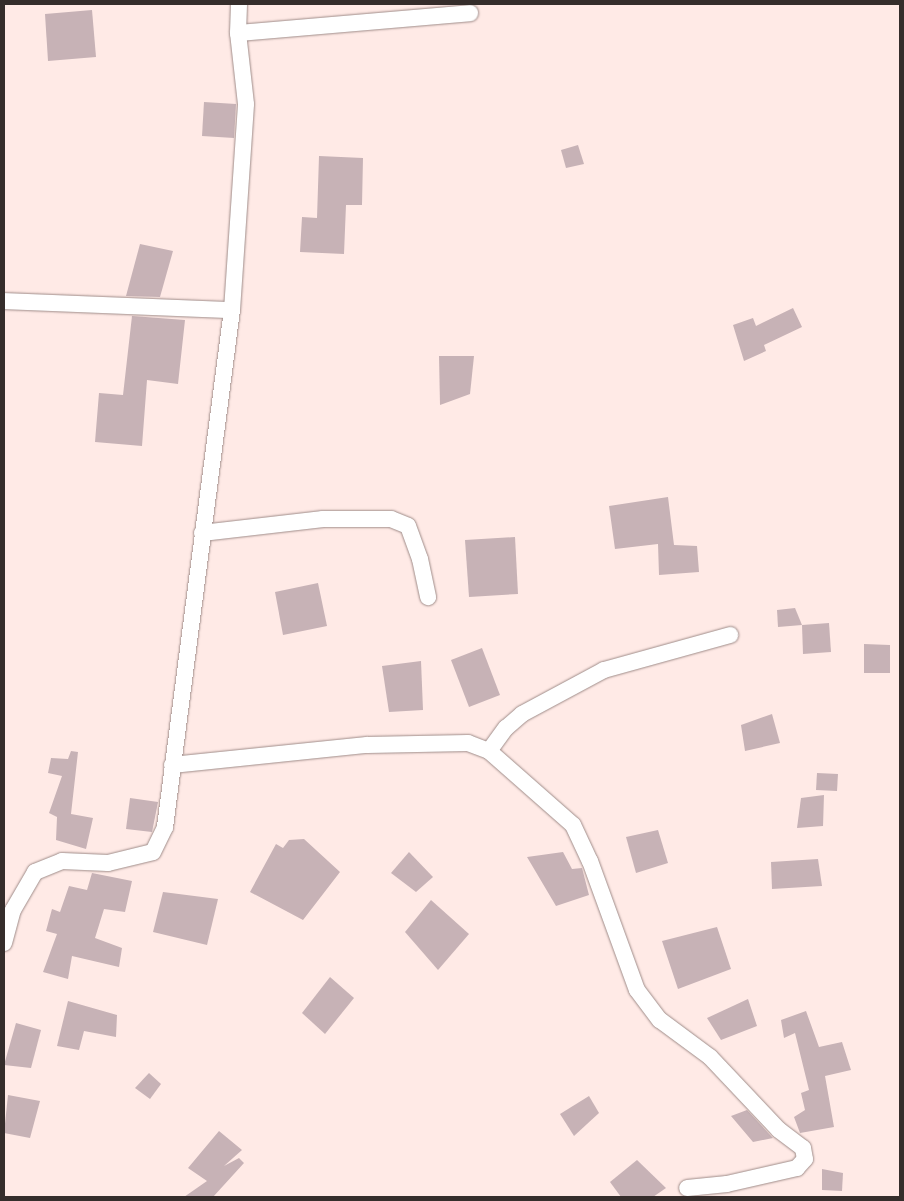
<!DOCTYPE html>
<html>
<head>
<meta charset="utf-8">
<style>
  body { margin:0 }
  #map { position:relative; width:904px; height:1201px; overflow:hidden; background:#ffeae6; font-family:"Times New Roman",serif }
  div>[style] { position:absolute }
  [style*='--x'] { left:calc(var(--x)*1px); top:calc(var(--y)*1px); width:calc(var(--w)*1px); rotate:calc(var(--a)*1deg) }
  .building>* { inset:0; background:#c7b2b6 }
  .roads { filter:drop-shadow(0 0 1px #9f8c89) drop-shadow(0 0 1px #9f8c89) }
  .minor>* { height:16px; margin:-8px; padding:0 8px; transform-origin:8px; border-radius:8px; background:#fff }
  span { translate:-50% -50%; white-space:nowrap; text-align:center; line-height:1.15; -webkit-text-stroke:4px #fff; paint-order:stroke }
  .frame { position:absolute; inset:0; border:5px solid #352d2b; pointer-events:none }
</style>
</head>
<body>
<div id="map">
  <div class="building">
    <i style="clip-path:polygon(92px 10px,96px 57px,48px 61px,45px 14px)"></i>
    <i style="clip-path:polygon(204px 102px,236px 104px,234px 138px,202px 136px)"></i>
    <i style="clip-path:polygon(578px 145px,584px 164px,566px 168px,561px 150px)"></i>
    <i style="clip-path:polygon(319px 156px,363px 158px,362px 205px,346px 205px,344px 254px,300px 252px,302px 217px,317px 218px)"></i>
    <i style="clip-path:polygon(140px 244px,173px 251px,160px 297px,126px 296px)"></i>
    <i style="clip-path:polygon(793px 308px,802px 327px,764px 345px,766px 351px,744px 361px,733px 325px,753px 318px,756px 326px)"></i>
    <i style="clip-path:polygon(132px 316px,185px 320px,178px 384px,147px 380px,142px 446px,95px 442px,99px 393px,123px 395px)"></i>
    <i style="clip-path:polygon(439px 356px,474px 356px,470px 394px,440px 405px)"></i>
    <i style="clip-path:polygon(668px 497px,674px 545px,697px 546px,699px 572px,659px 575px,658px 544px,615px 549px,609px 506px)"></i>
    <i style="clip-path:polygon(515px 537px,518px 594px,469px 597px,465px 540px)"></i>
    <i style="clip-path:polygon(318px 583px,327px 626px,283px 635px,275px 592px)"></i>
    <i style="clip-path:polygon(795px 608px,802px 625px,778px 627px,777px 610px)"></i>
    <i style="clip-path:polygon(829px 623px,831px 652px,803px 654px,802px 625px)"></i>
    <i style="clip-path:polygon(864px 644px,890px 645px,890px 673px,864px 673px)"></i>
    <i style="clip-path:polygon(482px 648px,500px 695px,469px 707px,451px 660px)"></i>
    <i style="clip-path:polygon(421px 661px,423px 710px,389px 712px,382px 666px)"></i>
    <i style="clip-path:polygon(772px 714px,780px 743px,745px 751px,741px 725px)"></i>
    <i style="clip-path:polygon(71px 751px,78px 752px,71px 814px,93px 818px,86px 849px,56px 840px,57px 817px,49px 813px,62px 776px,48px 773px,51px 758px,68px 759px)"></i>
    <i style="clip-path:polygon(817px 773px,838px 774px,837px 791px,816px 790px)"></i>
    <i style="clip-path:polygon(824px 795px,823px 826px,797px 828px,801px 798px)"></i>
    <i style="clip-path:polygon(130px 798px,158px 802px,152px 832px,126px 829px)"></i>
    <i style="clip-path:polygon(658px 830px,668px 863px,636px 873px,626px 837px)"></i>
    <i style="clip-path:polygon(304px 839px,340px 872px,303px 920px,250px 892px,276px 844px,283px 848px,289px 840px)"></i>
    <i style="clip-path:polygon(409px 852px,433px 877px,416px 892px,391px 873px)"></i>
    <i style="clip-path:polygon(563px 852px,572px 869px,582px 868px,589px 895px,556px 906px,527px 857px)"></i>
    <i style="clip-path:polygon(818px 859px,822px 886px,772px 889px,771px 862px)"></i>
    <i style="clip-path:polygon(92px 873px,132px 881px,125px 912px,104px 909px,95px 938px,122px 948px,119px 967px,72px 956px,68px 979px,43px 972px,57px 934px,46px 931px,52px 909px,60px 912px,69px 886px,87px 890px)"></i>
    <i style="clip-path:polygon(163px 892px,218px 899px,207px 945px,153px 932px)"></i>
    <i style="clip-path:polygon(431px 900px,469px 934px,438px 970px,405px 932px)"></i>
    <i style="clip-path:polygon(717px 927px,731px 969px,678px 989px,662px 941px)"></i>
    <i style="clip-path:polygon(330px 977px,354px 998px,325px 1034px,302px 1013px)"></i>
    <i style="clip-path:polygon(748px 999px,757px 1026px,721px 1040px,707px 1018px)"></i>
    <i style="clip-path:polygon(68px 1001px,117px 1015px,116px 1037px,84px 1031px,79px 1050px,57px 1046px)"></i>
    <i style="clip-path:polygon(806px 1011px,819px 1047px,842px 1042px,851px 1070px,825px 1076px,834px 1127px,800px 1133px,794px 1117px,805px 1110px,801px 1093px,809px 1090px,795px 1033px,784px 1038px,781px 1020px)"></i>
    <i style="clip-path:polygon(16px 1023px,41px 1030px,31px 1068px,4px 1065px)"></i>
    <i style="clip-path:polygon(149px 1073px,161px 1084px,150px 1099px,135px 1088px)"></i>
    <i style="clip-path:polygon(8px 1095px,40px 1101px,30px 1138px,4px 1133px)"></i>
    <i style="clip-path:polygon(589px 1096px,599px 1113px,574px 1136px,560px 1114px)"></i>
    <i style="clip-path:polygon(747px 1110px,772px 1137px,773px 1138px,753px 1142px,731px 1116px)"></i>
    <i style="clip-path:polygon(219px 1131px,242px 1150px,224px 1166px,239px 1158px,244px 1163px,213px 1197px,184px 1197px,207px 1181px,188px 1168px)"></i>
    <i style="clip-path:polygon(637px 1160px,666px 1188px,653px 1197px,621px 1197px,610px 1182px)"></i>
    <i style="clip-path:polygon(822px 1169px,843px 1173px,842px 1191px,822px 1190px)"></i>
  </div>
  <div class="roads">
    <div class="minor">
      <i style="--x:238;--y:33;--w:233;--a:-4.9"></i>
      <i style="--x:4;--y:301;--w:228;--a:2.3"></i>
      <i style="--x:202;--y:533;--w:122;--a:-6.6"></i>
      <i style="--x:323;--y:519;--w:68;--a:0"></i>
      <i style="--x:391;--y:519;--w:18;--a:22"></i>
      <i style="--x:408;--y:526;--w:35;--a:70"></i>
      <i style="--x:420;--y:559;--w:39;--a:78"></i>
      <i style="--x:489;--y:751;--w:29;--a:-54"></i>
      <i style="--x:506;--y:728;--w:21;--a:-41"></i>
      <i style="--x:522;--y:714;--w:93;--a:-28.2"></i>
      <i style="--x:604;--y:670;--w:131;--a:-15.5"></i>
      <i style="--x:172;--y:765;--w:196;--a:-5.9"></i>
      <i style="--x:367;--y:745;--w:101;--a:-1.1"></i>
      <i style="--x:468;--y:743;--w:22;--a:21"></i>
      <i style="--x:489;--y:751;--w:112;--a:41.4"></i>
      <i style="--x:573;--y:825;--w:40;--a:65"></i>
      <i style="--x:590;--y:861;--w:137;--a:70"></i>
      <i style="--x:637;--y:990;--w:38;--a:53"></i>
      <i style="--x:660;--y:1020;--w:62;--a:36.5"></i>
      <i style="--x:710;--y:1057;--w:100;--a:46.6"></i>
      <i style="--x:779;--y:1130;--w:30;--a:37"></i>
      <i style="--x:803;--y:1148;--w:11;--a:80"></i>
      <i style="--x:805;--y:1159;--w:12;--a:132"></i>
      <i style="--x:797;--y:1168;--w:72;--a:167.1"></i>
      <i style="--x:727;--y:1184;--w:40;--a:174.3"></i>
      <i style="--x:4;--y:943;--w:34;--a:-75"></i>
      <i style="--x:13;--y:910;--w:44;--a:-59.9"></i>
      <i style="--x:35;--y:872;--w:29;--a:-22"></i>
      <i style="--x:62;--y:861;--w:46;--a:2.5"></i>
      <i style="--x:108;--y:863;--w:46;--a:-13.7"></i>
      <i style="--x:153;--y:852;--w:28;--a:-64"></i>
      <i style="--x:165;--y:827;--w:521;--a:-82.62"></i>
      <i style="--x:232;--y:310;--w:206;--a:-86.1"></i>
      <i style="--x:246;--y:104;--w:71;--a:-96.4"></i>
      <i style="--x:238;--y:33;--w:29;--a:-88"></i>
    </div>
  </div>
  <div class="frame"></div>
</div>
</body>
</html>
